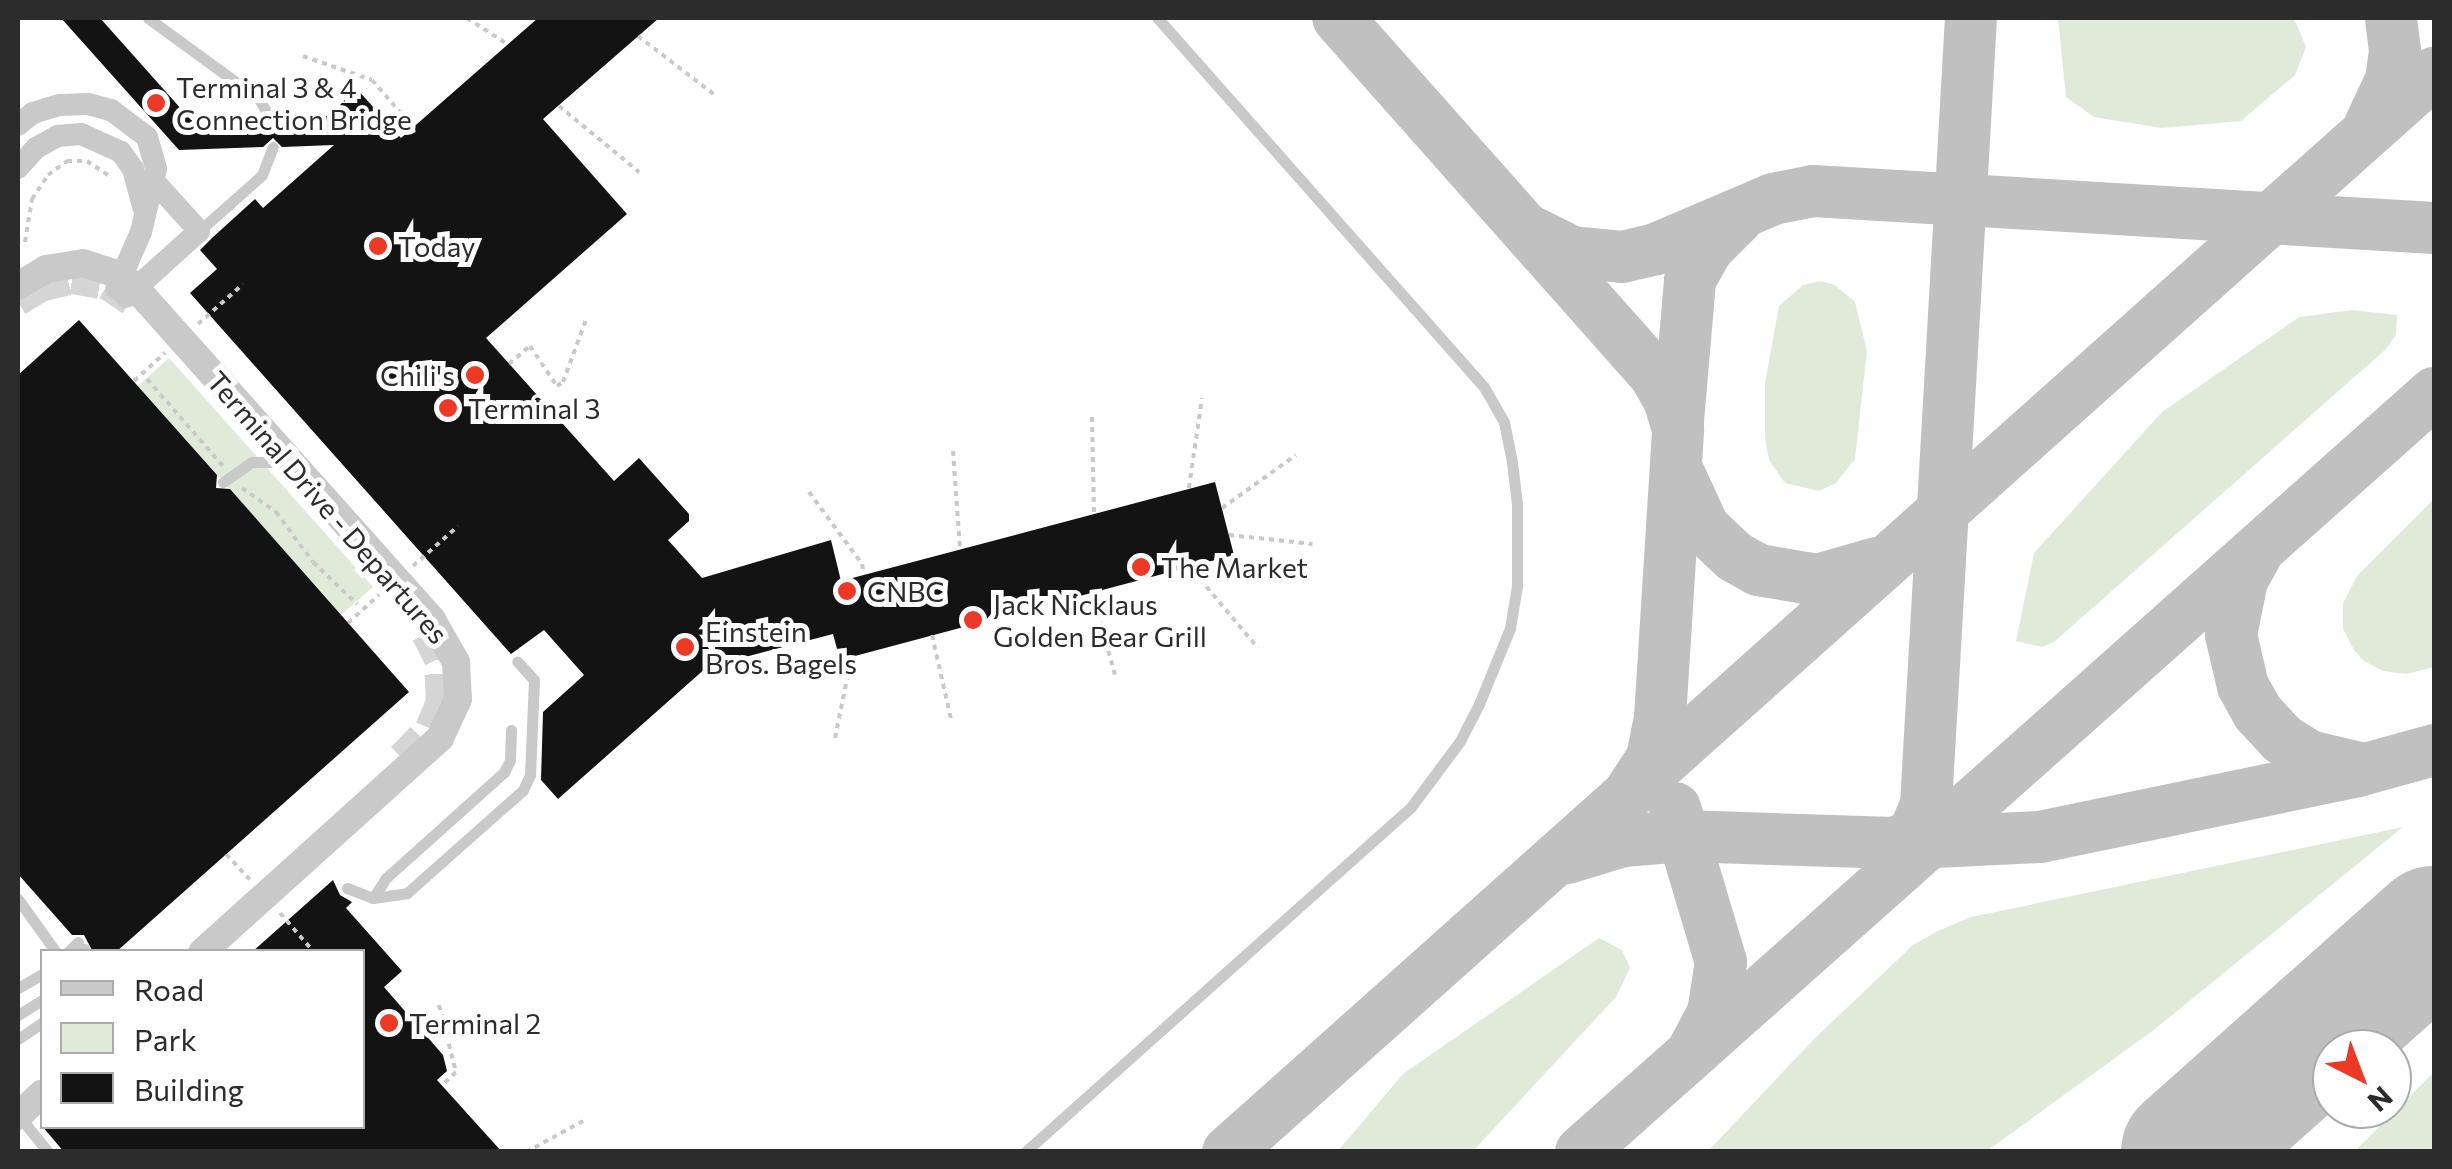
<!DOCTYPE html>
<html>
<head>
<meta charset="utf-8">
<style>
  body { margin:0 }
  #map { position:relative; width:2452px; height:1169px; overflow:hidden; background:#fff; font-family:Commissioner,sans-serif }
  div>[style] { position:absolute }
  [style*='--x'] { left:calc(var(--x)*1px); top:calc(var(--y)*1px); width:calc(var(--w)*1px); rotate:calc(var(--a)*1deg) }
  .green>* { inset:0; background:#dfebd8 }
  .taxiway>* { height:52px; margin:-26px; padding:0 26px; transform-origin:26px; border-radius:26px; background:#c0c0c0 }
  .runway>* { height:132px; margin:-66px; padding:0 66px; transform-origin:66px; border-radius:66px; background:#c0c0c0 }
  .building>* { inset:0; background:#131313 }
  .tertiary-tunnel>* { height:28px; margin-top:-14px; transform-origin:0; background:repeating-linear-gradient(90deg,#d5d5d5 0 28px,transparent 0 42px) }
  .path>* { height:4px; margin-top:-2px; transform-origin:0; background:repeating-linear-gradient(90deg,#c9c9c9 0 5px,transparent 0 10px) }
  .service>* { height:11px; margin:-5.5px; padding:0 5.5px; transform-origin:5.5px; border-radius:5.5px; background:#c9c9c9 }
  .minor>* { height:22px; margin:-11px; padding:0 11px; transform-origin:11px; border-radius:11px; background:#c9c9c9 }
  .tertiary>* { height:28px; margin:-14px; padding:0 14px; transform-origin:14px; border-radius:14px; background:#c9c9c9 }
  .dots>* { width:28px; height:28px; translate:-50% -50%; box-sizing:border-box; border:5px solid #fff; border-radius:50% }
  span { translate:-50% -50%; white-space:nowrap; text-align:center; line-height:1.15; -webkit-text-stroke:10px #fff; paint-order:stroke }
  .poi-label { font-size:28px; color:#2c2c2c }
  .left { translate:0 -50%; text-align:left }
  .right { translate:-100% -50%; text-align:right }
  .street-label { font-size:28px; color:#2c2c2c }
  .frame { position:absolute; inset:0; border:20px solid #2c2c2c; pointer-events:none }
  .legend { position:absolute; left:40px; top:949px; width:325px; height:180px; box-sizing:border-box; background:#fff; border:2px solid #ababab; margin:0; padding:12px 18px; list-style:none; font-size:30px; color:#2c2c2c }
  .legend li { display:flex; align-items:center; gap:20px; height:50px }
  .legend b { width:50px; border:2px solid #ababab }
  .north { position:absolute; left:2312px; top:1029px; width:100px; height:100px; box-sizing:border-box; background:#fff; border:2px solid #ababab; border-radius:50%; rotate:138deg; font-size:28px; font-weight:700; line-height:40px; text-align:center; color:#2c2c2c }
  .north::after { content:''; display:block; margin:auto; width:35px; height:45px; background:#eb3926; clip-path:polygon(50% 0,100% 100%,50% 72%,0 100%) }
</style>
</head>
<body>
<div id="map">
  <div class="green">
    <i style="clip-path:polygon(2058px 18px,2294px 18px,2306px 47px,2295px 75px,2241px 121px,2162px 128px,2094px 117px,2066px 97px)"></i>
    <i style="clip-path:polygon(1820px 281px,1835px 285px,1855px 302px,1867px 351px,1855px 459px,1836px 483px,1819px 491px,1785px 483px,1769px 460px,1765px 438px,1765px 383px,1779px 306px,1803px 285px)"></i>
    <i style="clip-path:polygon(2353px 310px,2397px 315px,2396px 335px,2385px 350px,2054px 642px,2042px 647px,2016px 641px,2034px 553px,2162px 412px,2299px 317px)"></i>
    <i style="clip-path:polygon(169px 358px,373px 587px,341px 615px,138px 386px)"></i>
    <i style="clip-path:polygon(2434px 499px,2434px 667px,2407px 674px,2383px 671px,2364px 661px,2354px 650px,2343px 629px,2343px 603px,2357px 576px)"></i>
    <i style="clip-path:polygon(2403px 827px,2155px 1029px,1987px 1151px,1708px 1151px,1816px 1037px,1913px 945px,1938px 931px,1971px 917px)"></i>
    <i style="clip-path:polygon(1599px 938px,1622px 950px,1630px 968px,1616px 997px,1473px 1151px,1338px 1151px,1403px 1074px)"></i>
    <i style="clip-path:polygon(2434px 1072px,2434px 1151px,2355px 1151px)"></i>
  </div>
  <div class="taxiway">
    <i style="--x:2370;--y:125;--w:50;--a:-65"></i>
    <i style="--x:2391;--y:80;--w:29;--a:-82"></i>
    <i style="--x:2395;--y:51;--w:33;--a:-97"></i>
    <i style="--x:1534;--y:233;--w:42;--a:26.6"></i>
    <i style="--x:1572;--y:252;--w:50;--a:5.7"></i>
    <i style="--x:1622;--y:257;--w:35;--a:-13"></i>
    <i style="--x:1656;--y:249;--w:127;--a:-23.1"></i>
    <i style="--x:1773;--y:199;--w:41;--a:-11.3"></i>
    <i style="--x:1813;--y:191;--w:622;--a:3.41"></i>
    <i style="--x:1678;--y:421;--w:142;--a:-85.1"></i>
    <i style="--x:1690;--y:280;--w:35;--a:-61"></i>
    <i style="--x:1707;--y:249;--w:44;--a:-45"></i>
    <i style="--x:1677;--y:469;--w:65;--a:65.4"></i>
    <i style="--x:1704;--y:528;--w:42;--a:43.1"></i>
    <i style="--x:1735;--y:557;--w:26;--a:29"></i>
    <i style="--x:1758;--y:570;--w:60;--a:9.6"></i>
    <i style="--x:1817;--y:580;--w:62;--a:-15.8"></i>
    <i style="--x:2256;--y:555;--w:29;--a:119"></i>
    <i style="--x:2242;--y:580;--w:56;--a:101.3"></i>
    <i style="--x:2231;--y:635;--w:52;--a:76.8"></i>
    <i style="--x:2243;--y:686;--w:31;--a:61"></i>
    <i style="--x:2258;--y:713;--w:35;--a:47"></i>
    <i style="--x:2282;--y:739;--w:32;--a:32"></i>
    <i style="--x:2309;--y:756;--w:51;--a:13.5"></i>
    <i style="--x:1644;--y:778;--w:1059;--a:-41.75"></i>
    <i style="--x:1675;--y:808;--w:161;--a:73.4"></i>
    <i style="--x:1721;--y:962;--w:52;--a:98.9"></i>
    <i style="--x:1713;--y:1013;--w:40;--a:118"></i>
    <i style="--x:1914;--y:843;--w:126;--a:-2.7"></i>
    <i style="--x:2040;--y:837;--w:325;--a:-11.7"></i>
    <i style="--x:2358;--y:771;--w:79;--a:-15.4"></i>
    <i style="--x:1567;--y:858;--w:59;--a:-16.9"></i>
    <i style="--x:1623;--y:841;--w:60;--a:-4.8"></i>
    <i style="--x:1683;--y:836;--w:210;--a:1.9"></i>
    <i style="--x:1893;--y:843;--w:48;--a:-18.1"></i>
    <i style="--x:1902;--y:862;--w:62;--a:-67.2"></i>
    <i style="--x:1926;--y:805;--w:788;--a:-86.73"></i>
    <i style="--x:1228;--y:1152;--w:536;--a:-41.75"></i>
    <i style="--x:1628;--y:795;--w:44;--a:-57"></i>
    <i style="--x:1652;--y:758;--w:41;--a:-78.7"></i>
    <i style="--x:1660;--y:718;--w:290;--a:-86.4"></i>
    <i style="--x:1678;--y:429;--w:30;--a:-107"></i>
    <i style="--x:1669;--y:400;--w:29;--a:-119"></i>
    <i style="--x:1655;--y:375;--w:477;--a:-131.6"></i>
    <i style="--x:1581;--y:1152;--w:1142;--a:-41.66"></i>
    <i style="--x:2216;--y:1152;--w:287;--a:-45.6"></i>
  </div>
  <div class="runway">
    <i style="--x:2187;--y:1152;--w:331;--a:-41.7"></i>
  </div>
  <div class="building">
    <i style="clip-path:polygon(61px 18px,100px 18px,191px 120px,259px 118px,271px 127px,279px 118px,327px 116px,357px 89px,401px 138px,538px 18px,659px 18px,543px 119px,627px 214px,486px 338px,614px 481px,639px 458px,689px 514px,689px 521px,668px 540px,702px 578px,831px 540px,841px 581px,1215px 482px,1234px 555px,840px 660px,833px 634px,707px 667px,558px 799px,541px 780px,543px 712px,584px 675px,544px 630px,511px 654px,190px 293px,217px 269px,200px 250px,212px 238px,255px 199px,263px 208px,334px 145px,282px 147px,273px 138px,263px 147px,179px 150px)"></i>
    <i style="clip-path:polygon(79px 320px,217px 475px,216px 488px,230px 489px,409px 692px,116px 952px,93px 952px,84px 935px,72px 935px,18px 874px,18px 375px)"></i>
    <i style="clip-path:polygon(333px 880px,340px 895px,352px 902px,346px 908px,402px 971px,384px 987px,443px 1055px,447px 1071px,437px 1080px,502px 1152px,64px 1152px,42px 1126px,362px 1126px,362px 952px,252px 952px)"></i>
  </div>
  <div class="tertiary-tunnel">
    <i style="--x:18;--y:302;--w:27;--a:-31"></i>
    <i style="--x:41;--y:288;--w:32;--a:-14"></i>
    <i style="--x:72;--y:280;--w:36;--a:10"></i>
    <i style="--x:107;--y:286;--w:34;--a:34"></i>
    <i style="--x:401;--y:757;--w:40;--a:-46"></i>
    <i style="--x:429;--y:728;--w:28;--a:-67"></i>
    <i style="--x:440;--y:702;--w:43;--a:-92.7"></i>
    <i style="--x:438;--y:659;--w:35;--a:-117"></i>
  </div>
  <div class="path">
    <i style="--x:467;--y:18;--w:48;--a:33"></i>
    <i style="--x:638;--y:36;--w:97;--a:37.5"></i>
    <i style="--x:303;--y:56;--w:73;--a:19.2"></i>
    <i style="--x:372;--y:80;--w:62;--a:48.9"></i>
    <i style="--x:559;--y:106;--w:104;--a:39.5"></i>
    <i style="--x:25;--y:242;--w:44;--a:-80.8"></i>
    <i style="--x:32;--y:199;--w:29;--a:-56"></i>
    <i style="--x:48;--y:175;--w:24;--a:-36"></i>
    <i style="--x:67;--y:161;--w:20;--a:0"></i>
    <i style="--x:87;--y:161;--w:30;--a:34"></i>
    <i style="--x:198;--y:324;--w:60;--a:-41.6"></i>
    <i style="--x:509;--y:364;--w:28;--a:-41"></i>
    <i style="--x:530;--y:346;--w:48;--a:56"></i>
    <i style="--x:557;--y:386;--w:7;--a:-34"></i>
    <i style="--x:563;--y:382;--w:69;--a:-69.7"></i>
    <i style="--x:147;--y:379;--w:116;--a:48.9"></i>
    <i style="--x:134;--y:381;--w:42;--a:-42.1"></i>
    <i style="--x:1092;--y:417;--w:96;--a:88.8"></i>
    <i style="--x:953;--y:451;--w:98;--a:85.9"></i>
    <i style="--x:242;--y:488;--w:42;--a:35.2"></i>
    <i style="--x:276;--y:512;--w:62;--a:53.5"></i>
    <i style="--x:313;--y:562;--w:61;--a:43.7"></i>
    <i style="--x:1189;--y:488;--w:91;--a:-81.8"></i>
    <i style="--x:809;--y:492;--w:89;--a:53.6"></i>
    <i style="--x:862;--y:564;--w:10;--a:79"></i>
    <i style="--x:1222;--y:508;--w:91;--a:-35.6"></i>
    <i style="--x:1229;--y:535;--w:84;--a:6.1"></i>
    <i style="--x:1199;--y:564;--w:15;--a:86"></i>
    <i style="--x:1200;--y:579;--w:90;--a:50"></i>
    <i style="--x:413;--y:566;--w:60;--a:-41.6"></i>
    <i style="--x:1092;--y:593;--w:85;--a:74.3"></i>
    <i style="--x:348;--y:623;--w:42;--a:-42.1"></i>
    <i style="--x:932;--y:635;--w:86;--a:77.3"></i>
    <i style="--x:835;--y:738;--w:65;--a:-78.5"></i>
    <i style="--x:848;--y:674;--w:16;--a:-101"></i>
    <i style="--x:226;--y:854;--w:35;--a:47"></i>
    <i style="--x:280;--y:913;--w:50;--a:49"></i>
    <i style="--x:439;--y:1005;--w:69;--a:75.8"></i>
    <i style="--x:456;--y:1072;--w:19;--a:137"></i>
    <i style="--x:526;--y:1152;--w:67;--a:-28.5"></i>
  </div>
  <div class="service">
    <i style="--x:148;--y:18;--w:137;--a:36.1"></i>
    <i style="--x:259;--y:99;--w:22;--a:60"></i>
    <i style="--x:199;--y:231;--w:84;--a:-41.6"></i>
    <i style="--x:262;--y:175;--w:30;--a:-69"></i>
    <i style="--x:223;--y:482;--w:35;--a:-35"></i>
    <i style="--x:252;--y:462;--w:23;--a:0"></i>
    <i style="--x:347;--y:888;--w:28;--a:21"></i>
    <i style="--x:373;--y:898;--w:34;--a:-8"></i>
    <i style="--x:407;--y:893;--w:155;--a:-41.6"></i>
    <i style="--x:523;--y:790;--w:17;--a:-65"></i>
    <i style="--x:530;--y:775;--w:95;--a:-87.6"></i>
    <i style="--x:534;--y:680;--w:25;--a:-132"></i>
    <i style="--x:373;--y:898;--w:24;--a:-57"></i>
    <i style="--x:386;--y:878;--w:159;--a:-41.9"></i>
    <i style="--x:504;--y:772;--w:13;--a:-63"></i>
    <i style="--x:510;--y:760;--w:30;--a:-88"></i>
    <i style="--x:18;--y:899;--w:65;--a:54.4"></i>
    <i style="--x:68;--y:952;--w:14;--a:-45"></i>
    <i style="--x:82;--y:952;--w:4;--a:-56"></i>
    <i style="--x:18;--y:988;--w:28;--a:-30"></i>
    <i style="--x:18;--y:1015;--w:28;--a:-32"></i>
    <i style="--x:18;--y:1039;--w:29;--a:-34"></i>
    <i style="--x:19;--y:1116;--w:46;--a:51.1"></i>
    <i style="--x:1025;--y:1152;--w:518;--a:-41.79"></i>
    <i style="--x:1411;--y:807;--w:82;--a:-53.4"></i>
    <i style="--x:1460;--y:741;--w:42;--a:-62.8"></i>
    <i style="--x:1479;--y:704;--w:82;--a:-67.8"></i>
    <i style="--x:1510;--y:628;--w:43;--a:-80.5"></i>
    <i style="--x:1517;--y:586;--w:82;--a:-90"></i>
    <i style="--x:1517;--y:504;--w:42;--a:-96.8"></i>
    <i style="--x:1512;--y:462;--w:41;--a:-101.3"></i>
    <i style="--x:1504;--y:422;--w:40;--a:-119.7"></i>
    <i style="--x:1484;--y:387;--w:493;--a:-131.5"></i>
  </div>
  <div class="minor">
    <i style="--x:18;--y:125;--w:19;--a:-39"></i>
    <i style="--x:33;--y:113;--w:28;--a:-17"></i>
    <i style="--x:60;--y:105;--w:28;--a:-2"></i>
    <i style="--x:88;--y:104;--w:24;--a:15"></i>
    <i style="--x:111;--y:110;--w:45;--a:36.9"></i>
    <i style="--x:147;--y:137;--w:33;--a:74"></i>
    <i style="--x:156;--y:169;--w:65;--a:103.4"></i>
    <i style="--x:141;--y:232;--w:62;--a:113.7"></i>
    <i style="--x:18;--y:168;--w:27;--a:-48"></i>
    <i style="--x:36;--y:148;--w:25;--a:-29"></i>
    <i style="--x:58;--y:136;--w:23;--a:-5"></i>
    <i style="--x:81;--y:134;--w:44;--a:24.2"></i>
    <i style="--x:121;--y:152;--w:21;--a:55"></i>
    <i style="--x:133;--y:169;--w:39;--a:75"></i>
    <i style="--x:126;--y:297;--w:98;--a:-42.1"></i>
    <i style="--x:199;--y:231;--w:70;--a:-132.1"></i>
  </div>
  <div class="tertiary">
    <i style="--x:18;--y:286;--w:33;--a:-31"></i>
    <i style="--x:46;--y:269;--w:37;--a:-9"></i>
    <i style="--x:83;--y:263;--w:33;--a:18"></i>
    <i style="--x:114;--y:273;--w:21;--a:31"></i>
    <i style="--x:132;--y:284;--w:450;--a:48.2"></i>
    <i style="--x:432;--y:620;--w:48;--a:60.3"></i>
    <i style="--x:456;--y:662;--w:37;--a:87"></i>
    <i style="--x:458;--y:699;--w:43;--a:114.8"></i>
    <i style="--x:440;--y:738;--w:320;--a:138"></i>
    <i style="--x:18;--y:1116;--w:33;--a:-43"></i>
  </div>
  <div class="dots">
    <i style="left:156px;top:103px;background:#eb3926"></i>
    <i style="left:378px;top:246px;background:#eb3926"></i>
    <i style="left:475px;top:375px;background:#eb3926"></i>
    <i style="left:448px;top:408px;background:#eb3926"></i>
    <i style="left:1141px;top:567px;background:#eb3926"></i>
    <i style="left:847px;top:591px;background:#eb3926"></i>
    <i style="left:973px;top:620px;background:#eb3926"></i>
    <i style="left:685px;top:647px;background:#eb3926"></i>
    <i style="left:389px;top:1023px;background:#eb3926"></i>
  </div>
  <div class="poi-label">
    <span class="left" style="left:176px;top:103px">Terminal 3 &amp; 4<br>Connection Bridge</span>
    <span class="left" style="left:398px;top:246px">Today</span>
    <span class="right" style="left:455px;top:375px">Chili's</span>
    <span class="left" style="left:468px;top:408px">Terminal 3</span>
    <span class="left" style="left:1161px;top:567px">The Market</span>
    <span class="left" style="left:867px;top:591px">CNBC</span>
    <span class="left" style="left:993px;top:620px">Jack Nicklaus<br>Golden Bear Grill</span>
    <span class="left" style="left:705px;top:647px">Einstein<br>Bros. Bagels</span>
    <span class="left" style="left:409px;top:1023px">Terminal 2</span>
  </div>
  <div class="street-label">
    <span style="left:328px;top:507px;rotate:49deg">Terminal Drive - Departures</span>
  </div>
  <div class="frame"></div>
  <ul class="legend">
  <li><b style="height:12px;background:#c9c9c9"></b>Road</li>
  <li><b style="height:28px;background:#dfebd8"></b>Park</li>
  <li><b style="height:28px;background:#131313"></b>Building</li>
  </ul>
  <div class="north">N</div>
</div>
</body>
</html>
